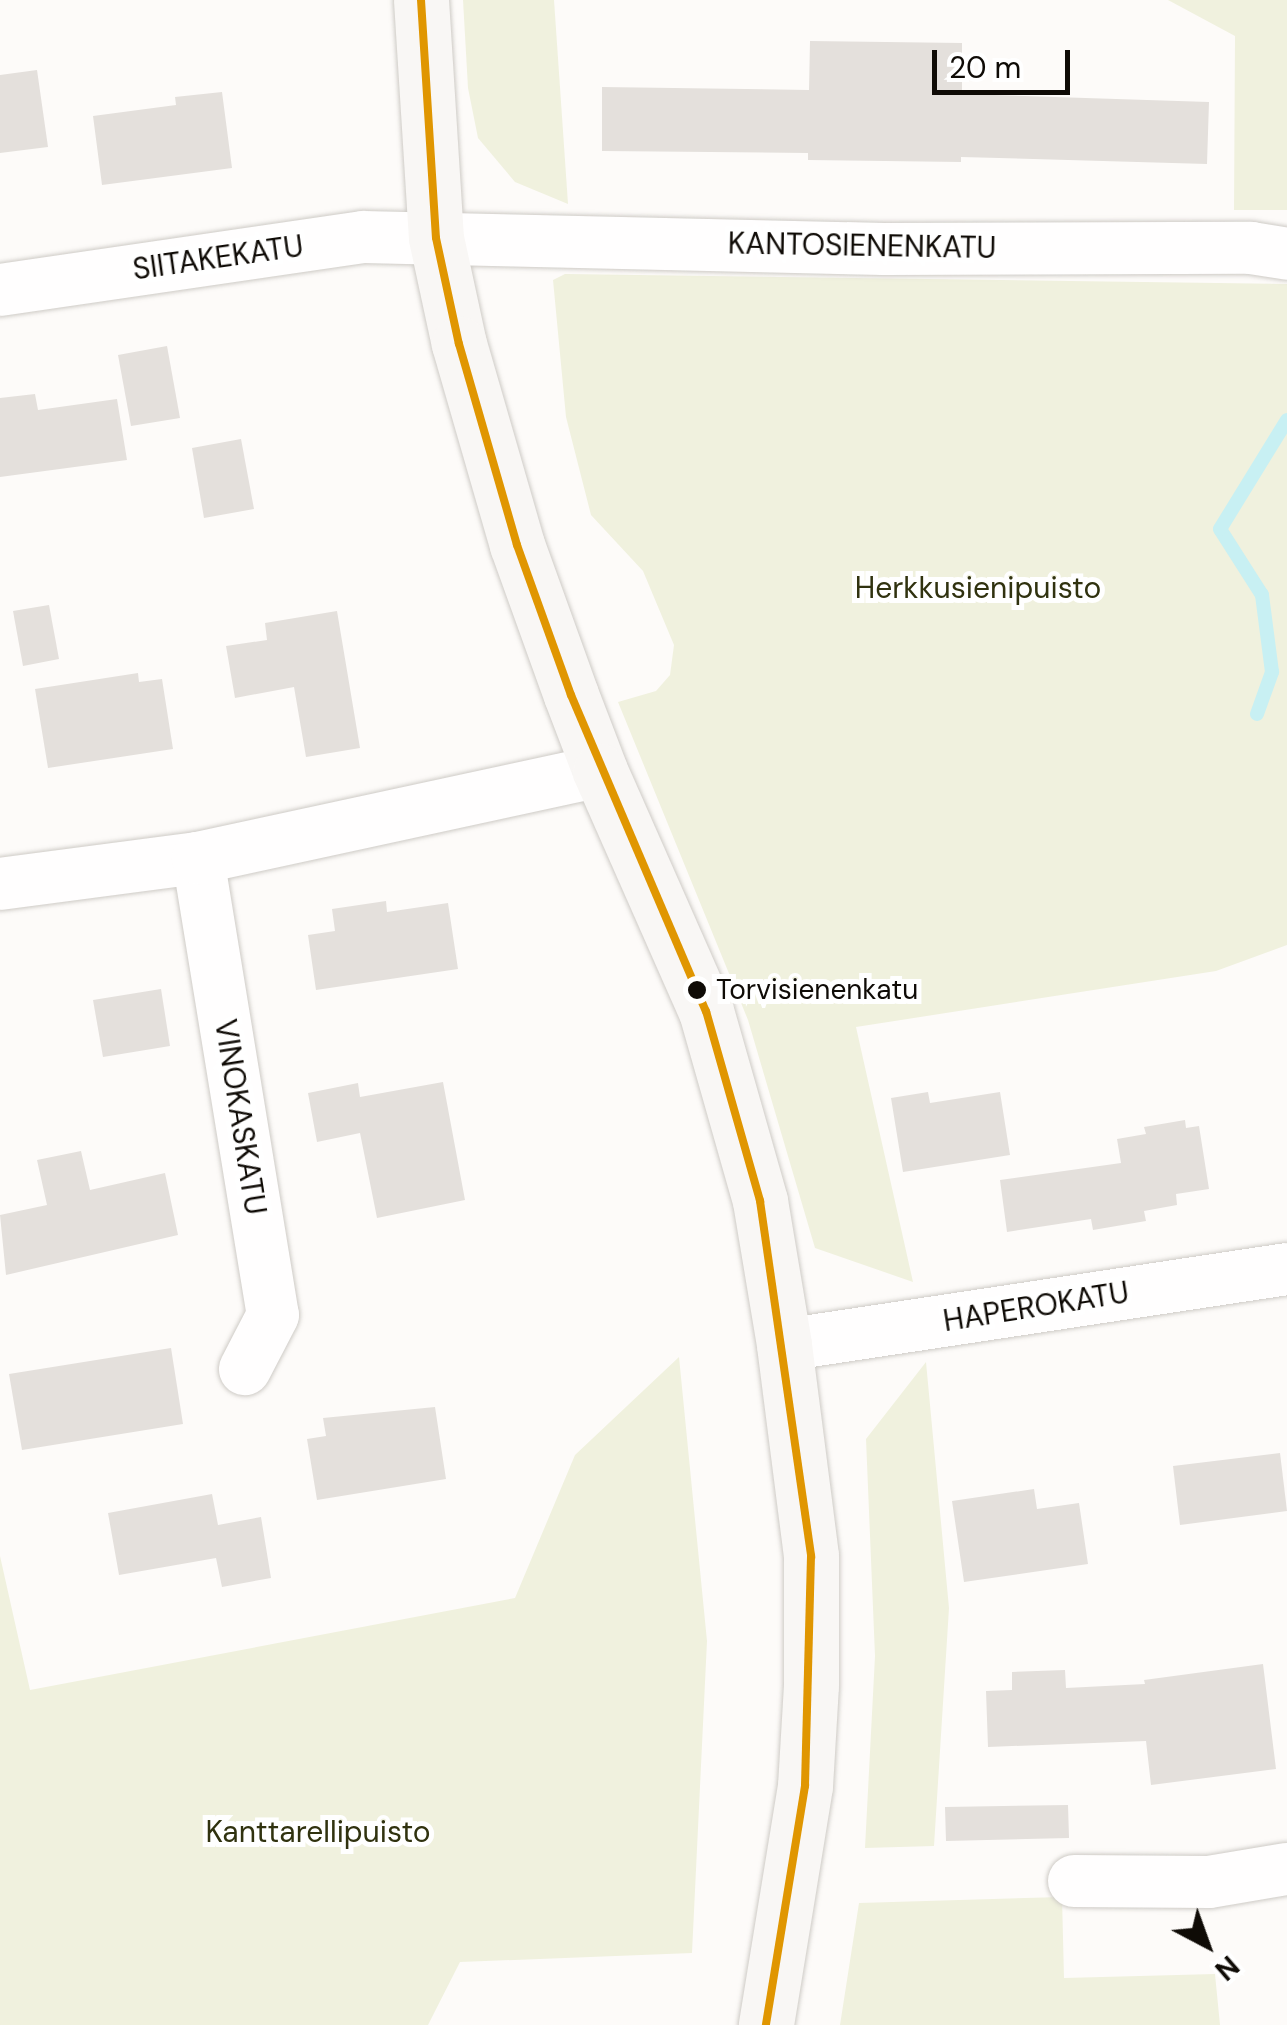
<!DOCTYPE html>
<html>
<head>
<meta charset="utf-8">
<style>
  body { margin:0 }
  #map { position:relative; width:1287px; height:2025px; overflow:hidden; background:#fdfbf9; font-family:"DM Sans",sans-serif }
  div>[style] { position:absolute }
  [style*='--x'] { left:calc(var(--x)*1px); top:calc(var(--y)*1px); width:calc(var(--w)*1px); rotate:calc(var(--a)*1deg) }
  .green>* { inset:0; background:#f0f1de }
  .stream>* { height:14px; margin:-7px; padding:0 7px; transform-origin:7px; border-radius:7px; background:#c8f0f3 }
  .building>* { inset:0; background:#e4e0dc }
  .roads { filter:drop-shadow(0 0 2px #cecbc6) drop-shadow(0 0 2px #cecbc6) }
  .minor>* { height:52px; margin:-26px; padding:0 26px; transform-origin:26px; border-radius:26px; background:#fffefe }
  .secondary>* { height:55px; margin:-27.5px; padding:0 27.5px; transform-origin:27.5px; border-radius:27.5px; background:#f9f7f5 }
  .bus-1>* { height:8px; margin:-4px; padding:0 4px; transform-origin:4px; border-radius:4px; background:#e09601 }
  .dots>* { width:28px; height:28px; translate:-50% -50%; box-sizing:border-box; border:5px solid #fff; border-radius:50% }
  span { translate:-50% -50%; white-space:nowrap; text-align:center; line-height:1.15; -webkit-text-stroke:10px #fff; paint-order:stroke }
  .bus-label { font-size:28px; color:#0f0b06 }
  .left { translate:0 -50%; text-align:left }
  .street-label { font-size:30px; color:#0f0b06 }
  .park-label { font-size:30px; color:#30320f }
  .north { position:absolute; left:1157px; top:1895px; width:100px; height:100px; -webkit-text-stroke:8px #fff; paint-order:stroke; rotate:139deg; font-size:28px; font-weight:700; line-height:40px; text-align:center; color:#0f0b06 }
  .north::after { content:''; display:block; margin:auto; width:35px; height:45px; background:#0f0b06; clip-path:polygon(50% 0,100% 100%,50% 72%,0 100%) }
  .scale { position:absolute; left:932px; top:50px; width:138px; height:45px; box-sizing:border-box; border:5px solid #0f0b06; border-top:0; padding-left:12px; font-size:30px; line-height:35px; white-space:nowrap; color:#0f0b06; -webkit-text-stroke:8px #fff; paint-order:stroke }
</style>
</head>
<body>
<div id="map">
  <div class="green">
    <i style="clip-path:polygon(463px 0,554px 0,568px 204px,515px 182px,478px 138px,468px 88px)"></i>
    <i style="clip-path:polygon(1168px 0,1287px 0,1287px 210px,1234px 210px,1235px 36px)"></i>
    <i style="clip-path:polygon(565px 274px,1287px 284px,1287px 945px,1216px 971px,856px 1027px,913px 1282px,815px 1248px,748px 1020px,618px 702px,656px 691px,670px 675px,674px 645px,643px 571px,591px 515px,566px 417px,553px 280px)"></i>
    <i style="clip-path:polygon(679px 1357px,707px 1641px,692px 1953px,460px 1962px,428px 2025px,0 2025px,0 1556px,30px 1690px,515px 1598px,575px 1455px)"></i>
    <i style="clip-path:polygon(926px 1362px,949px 1608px,934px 1846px,865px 1848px,875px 1656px,866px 1439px)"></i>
    <i style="clip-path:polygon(1062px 1897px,1064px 1978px,1215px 1974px,1220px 2025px,840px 2025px,859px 1903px)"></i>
  </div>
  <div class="stream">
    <i style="--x:1257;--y:714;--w:45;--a:-70.3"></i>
    <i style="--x:1272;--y:672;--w:78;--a:-97.4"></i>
    <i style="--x:1262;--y:595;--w:78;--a:-122.5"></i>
    <i style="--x:1220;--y:529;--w:128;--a:-58.4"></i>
  </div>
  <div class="building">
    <i style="clip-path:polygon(810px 41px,962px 43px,962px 94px,1209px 102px,1207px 164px,961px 157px,961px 162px,808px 160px,808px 153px,602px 151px,602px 87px,809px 90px)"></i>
    <i style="clip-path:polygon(37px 70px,48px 147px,0 153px,0 75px)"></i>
    <i style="clip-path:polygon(222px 92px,232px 168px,102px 185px,93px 116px,176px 105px,175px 97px)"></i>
    <i style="clip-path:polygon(167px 346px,180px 418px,131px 426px,118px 355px)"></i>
    <i style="clip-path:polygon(35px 394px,38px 410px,117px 399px,127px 460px,0 477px,0 398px)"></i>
    <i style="clip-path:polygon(241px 439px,254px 509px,204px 518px,192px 448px)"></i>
    <i style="clip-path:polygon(49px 605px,59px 659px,23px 666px,13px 611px)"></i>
    <i style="clip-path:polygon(337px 611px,360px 748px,306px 757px,294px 687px,235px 698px,226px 646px,267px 640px,265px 623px)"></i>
    <i style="clip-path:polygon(138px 673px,139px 682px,162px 679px,173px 749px,48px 768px,35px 689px)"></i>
    <i style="clip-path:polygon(386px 901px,387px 912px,448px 903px,458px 969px,316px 990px,308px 935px,335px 931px,332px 909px)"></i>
    <i style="clip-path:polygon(161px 989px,170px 1046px,103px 1057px,93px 1000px)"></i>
    <i style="clip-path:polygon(443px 1082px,465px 1200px,377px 1218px,360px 1133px,317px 1142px,308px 1093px,358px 1083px,360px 1097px)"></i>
    <i style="clip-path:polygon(928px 1092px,930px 1103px,1000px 1092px,1010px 1155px,903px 1172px,891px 1098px)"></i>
    <i style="clip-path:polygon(1185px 1120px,1186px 1128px,1199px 1126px,1209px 1189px,1176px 1194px,1177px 1205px,1144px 1211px,1146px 1221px,1093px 1230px,1091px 1219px,1007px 1232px,1000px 1180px,1121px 1163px,1117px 1139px,1146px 1134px,1144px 1127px)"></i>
    <i style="clip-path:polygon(81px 1151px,90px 1190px,165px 1173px,178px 1235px,6px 1275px,0 1215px,47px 1205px,37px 1160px)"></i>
    <i style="clip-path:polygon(171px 1348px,183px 1424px,22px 1450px,9px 1374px)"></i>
    <i style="clip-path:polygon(435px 1407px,446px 1479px,317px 1500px,307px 1439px,326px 1436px,323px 1418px)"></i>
    <i style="clip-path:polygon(1280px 1453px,1287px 1511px,1180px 1525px,1173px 1466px)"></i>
    <i style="clip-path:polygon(1034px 1489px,1037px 1509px,1079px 1503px,1088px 1564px,964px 1582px,952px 1501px)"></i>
    <i style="clip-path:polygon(212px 1494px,218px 1525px,261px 1517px,271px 1578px,222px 1587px,216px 1558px,119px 1575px,108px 1513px)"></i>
    <i style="clip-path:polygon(1263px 1664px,1276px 1769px,1151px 1785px,1146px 1741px,988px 1747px,986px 1691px,1012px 1690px,1012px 1672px,1065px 1670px,1066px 1688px,1145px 1684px,1144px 1680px)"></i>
    <i style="clip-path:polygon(1068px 1805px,1069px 1838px,946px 1841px,945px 1807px)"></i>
  </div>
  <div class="roads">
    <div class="minor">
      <i style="--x:0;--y:290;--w:367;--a:-8.3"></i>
      <i style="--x:363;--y:237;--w:521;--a:1.32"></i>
      <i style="--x:884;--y:249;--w:367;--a:-0.2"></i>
      <i style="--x:1251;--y:248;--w:36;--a:9"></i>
      <i style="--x:198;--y:858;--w:463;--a:80.7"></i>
      <i style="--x:273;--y:1315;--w:61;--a:117.4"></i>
      <i style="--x:0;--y:884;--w:200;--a:-7.5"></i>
      <i style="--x:198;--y:858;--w:411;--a:-12.2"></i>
      <i style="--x:784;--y:1345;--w:509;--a:-8.59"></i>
      <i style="--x:1074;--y:1881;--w:135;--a:0.4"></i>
      <i style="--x:1209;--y:1882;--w:79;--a:-9.5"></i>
    </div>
    <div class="secondary">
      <i style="--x:421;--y:0;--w:238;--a:86.4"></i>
      <i style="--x:436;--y:238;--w:108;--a:77.8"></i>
      <i style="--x:459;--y:344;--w:209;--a:73.9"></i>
      <i style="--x:517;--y:545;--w:159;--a:70.2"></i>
      <i style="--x:571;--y:695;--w:81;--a:69.1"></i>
      <i style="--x:600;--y:771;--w:262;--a:66.2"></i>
      <i style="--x:706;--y:1011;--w:198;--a:74.1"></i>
      <i style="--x:760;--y:1201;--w:146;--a:80.5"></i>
      <i style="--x:784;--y:1345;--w:213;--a:82.7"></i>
      <i style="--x:811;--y:1556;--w:129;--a:90"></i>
      <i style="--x:811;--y:1685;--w:101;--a:93.4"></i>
      <i style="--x:805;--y:1786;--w:242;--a:99.3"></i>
    </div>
  </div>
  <div class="bus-1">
    <i style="--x:421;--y:0;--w:238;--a:86.4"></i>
    <i style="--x:436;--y:238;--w:108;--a:77.8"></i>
    <i style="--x:459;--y:344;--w:209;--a:73.9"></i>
    <i style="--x:517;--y:545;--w:159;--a:70.2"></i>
    <i style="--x:571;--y:695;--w:344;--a:66.9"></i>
    <i style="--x:706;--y:1011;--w:198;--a:74.1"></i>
    <i style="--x:760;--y:1201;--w:359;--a:81.8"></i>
    <i style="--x:811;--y:1556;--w:230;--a:91.5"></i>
    <i style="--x:805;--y:1786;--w:242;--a:99.3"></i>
  </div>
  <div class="dots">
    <i style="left:697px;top:990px;background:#0f0b06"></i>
  </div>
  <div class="bus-label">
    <span class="left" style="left:716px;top:990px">Torvisienenkatu</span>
  </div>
  <div class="street-label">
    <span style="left:862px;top:246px;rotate:1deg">KANTOSIENENKATU</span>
    <span style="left:218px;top:258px;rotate:-8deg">SIITAKEKATU</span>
    <span style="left:240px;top:1117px;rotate:81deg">VINOKASKATU</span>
    <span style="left:1036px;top:1307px;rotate:-9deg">HAPEROKATU</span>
  </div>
  <div class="park-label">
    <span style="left:978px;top:588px">Herkkusienipuisto</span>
    <span style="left:318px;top:1832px">Kanttarellipuisto</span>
  </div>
  <div class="north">N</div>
  <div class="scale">20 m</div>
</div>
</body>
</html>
